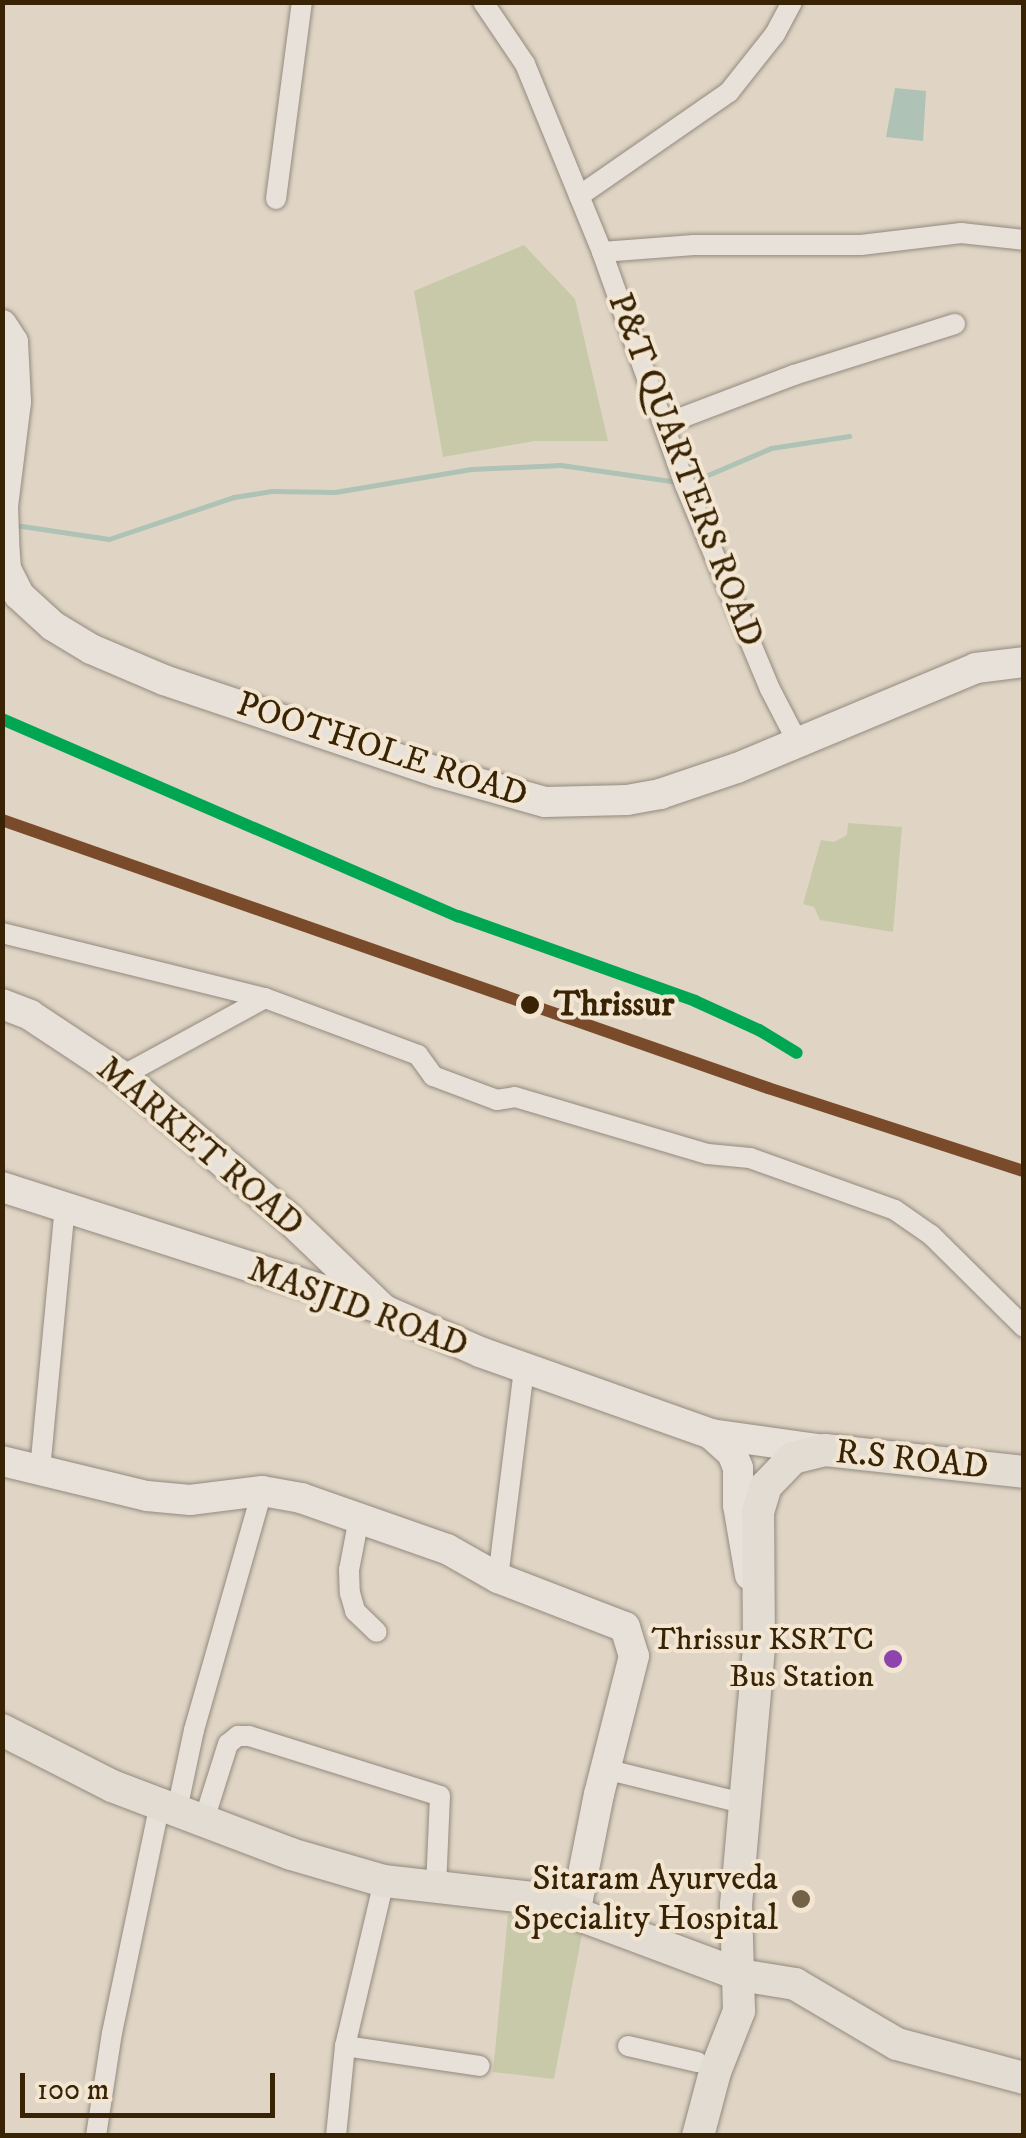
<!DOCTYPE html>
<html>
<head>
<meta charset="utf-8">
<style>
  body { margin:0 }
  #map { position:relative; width:1026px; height:2138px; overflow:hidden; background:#e0d5c5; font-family:"IM FELL DW Pica",serif }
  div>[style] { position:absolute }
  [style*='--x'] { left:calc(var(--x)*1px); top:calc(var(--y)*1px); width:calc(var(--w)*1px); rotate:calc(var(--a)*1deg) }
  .green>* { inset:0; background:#c8c9a8 }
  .water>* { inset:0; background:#aec2b5 }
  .stream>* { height:5px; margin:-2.5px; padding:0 2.5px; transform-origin:2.5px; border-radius:2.5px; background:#aec2b5 }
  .roads { filter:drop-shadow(0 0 2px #938a7e) drop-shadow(0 0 2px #938a7e) }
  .street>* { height:20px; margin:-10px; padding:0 10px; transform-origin:10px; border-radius:10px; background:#e7e1d9 }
  .secondary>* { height:30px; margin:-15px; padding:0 15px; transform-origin:15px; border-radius:15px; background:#e7e1d9 }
  .primary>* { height:32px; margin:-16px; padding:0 16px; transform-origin:16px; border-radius:16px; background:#e2dcd3 }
  .rail>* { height:9px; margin-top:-4.5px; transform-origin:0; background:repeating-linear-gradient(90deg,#f2e6d2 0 15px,#a59f95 0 30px); box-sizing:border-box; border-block:2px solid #a59f95 }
  .rail-1>* { height:12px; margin:-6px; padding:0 6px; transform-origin:6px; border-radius:6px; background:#7a4b2a }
  .rail-2>* { height:12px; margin:-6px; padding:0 6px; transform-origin:6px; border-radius:6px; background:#00a651 }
  .dots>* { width:28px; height:28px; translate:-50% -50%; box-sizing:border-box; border:5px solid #f2e6d2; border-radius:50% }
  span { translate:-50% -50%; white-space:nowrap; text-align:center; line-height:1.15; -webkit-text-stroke:8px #f2e6d2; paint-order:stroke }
  .bus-label { font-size:32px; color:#382304 }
  .right { translate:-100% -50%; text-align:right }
  .street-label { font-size:35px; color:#382304 }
  .stop-label { font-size:35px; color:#382304; font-weight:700 }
  .left { translate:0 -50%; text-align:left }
  .poi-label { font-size:35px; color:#382304 }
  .frame { position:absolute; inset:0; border:5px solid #382304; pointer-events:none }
  .scale { position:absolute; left:20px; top:2073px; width:255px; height:45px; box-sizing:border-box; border:5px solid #382304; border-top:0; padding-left:12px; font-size:30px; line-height:35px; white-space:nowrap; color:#382304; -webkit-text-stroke:8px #f2e6d2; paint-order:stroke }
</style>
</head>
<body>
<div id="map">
  <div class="green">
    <i style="clip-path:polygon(524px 245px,575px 299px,608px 441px,535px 441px,443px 457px,414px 291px)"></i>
    <i style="clip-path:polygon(848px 823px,902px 827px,893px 932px,820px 920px,814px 907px,803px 904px,821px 840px,834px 842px,847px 835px)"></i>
    <i style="clip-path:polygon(540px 1914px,583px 1929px,554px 2079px,493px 2072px,508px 1915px)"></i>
  </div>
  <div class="water">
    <i style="clip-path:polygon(895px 88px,926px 91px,923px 141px,886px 137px)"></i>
  </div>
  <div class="stream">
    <i style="--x:689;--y:483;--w:89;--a:-23.1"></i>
    <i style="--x:771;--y:448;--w:79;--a:-8.7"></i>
    <i style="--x:15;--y:525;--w:95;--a:8.5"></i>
    <i style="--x:109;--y:539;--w:132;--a:-18.6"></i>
    <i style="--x:234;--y:497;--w:38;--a:-9"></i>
    <i style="--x:272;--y:491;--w:63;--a:0.9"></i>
    <i style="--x:335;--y:492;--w:138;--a:-9.6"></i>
    <i style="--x:471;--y:469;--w:90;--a:-2.5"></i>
    <i style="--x:561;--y:465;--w:118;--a:8.3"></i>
  </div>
  <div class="roads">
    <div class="street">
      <i style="--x:483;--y:2;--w:75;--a:55.9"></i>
      <i style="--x:525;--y:64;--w:203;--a:67.7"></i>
      <i style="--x:602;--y:252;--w:247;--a:70.4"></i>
      <i style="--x:685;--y:485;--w:221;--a:67.4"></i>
      <i style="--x:770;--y:689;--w:59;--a:62.6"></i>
      <i style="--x:579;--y:196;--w:183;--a:-34.7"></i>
      <i style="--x:729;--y:92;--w:74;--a:-51.6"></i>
      <i style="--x:775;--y:34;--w:36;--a:-62"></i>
      <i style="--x:276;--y:199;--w:199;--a:-82.5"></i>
      <i style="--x:602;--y:252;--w:92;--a:-4.4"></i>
      <i style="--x:694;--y:245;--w:167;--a:0"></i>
      <i style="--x:861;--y:245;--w:101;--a:-6.8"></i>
      <i style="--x:961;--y:233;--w:63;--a:6.3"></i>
      <i style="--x:665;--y:424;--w:138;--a:-20.8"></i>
      <i style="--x:794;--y:375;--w:169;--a:-17.6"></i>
      <i style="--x:2;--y:933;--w:271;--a:13.9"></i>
      <i style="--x:265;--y:998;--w:163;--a:20.4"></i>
      <i style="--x:418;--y:1055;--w:26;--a:54"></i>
      <i style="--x:433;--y:1076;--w:68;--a:20.6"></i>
      <i style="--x:497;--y:1100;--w:18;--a:-9"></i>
      <i style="--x:515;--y:1097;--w:201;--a:16.5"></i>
      <i style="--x:708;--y:1154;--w:42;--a:5.4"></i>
      <i style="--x:750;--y:1158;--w:154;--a:19.7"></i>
      <i style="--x:895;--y:1210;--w:44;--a:34.8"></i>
      <i style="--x:931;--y:1235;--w:131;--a:44.7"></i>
      <i style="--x:122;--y:1076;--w:163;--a:-28.6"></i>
      <i style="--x:40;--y:1470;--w:266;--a:-84.6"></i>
      <i style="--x:359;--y:1518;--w:53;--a:100.9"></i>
      <i style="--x:349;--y:1570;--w:23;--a:88"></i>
      <i style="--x:350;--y:1593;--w:19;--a:74"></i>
      <i style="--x:355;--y:1611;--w:30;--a:44"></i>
      <i style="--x:498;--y:1578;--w:211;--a:-82.9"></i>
      <i style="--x:605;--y:1769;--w:145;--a:13.9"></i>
      <i style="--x:177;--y:1810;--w:82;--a:-78"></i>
      <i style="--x:194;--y:1730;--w:248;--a:-74.1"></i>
      <i style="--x:204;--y:1820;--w:80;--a:-72.5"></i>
      <i style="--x:228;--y:1744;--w:13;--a:-39"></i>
      <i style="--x:238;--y:1736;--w:11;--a:0"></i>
      <i style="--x:249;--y:1736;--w:200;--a:17.4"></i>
      <i style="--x:440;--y:1796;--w:91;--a:92.5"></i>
      <i style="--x:345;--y:2046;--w:136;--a:8.4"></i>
      <i style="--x:628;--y:2046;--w:71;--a:13.1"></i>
      <i style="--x:96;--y:2136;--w:104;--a:-81.2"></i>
      <i style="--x:112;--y:2033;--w:234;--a:-78.2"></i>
      <i style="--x:336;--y:2136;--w:90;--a:-84.3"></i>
      <i style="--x:345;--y:2046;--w:170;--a:-76.7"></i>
    </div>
    <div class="secondary">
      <i style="--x:2;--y:325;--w:20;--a:57"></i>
      <i style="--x:13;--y:342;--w:60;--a:87.1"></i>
      <i style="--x:16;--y:402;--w:105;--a:97.1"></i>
      <i style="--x:3;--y:506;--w:35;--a:88"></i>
      <i style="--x:4;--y:541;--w:28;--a:86"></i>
      <i style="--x:6;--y:569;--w:29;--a:63"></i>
      <i style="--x:19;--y:595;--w:46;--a:42.4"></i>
      <i style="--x:53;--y:626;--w:44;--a:31.2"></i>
      <i style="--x:91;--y:649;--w:79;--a:23"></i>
      <i style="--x:164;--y:680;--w:289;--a:18.6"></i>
      <i style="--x:438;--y:772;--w:111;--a:15.7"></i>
      <i style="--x:545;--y:802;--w:82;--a:-1.4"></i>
      <i style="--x:627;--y:800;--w:34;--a:-10"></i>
      <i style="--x:660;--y:794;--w:81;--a:-18.7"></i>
      <i style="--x:737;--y:768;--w:259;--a:-22.7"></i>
      <i style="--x:976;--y:668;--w:48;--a:-7.1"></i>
      <i style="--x:2;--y:1004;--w:30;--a:21"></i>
      <i style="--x:30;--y:1015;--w:110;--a:33.5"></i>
      <i style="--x:122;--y:1076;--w:214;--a:40.5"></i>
      <i style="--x:285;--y:1215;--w:134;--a:43.8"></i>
      <i style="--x:2;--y:1187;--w:401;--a:17.8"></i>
      <i style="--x:384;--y:1310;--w:105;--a:23.6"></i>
      <i style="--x:480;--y:1352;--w:245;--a:19.5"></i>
      <i style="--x:711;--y:1434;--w:115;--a:8"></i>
      <i style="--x:711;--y:1434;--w:28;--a:42"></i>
      <i style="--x:732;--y:1453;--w:16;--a:68"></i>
      <i style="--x:738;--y:1468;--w:37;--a:90"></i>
      <i style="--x:738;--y:1505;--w:71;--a:80.3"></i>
      <i style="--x:2;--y:1461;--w:149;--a:13.6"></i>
      <i style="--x:147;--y:1496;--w:43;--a:5.3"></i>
      <i style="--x:190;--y:1500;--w:73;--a:-7.1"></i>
      <i style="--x:262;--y:1491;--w:40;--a:10"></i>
      <i style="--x:301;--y:1498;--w:155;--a:19.3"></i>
      <i style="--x:447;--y:1549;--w:59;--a:29.6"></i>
      <i style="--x:498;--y:1578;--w:136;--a:21.1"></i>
      <i style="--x:625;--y:1627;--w:30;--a:73"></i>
      <i style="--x:634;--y:1656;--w:142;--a:104.2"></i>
      <i style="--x:599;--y:1794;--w:122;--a:101.3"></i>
    </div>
    <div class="primary">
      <i style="--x:2;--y:1730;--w:123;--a:27"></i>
      <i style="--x:112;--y:1786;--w:191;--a:20.8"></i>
      <i style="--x:291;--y:1854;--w:97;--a:16.2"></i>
      <i style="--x:384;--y:1881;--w:151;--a:6.5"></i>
      <i style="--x:534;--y:1898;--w:220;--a:20.5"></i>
      <i style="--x:740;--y:1975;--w:56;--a:9.3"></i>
      <i style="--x:795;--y:1984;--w:118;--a:30.5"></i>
      <i style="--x:897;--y:2044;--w:131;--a:15"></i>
      <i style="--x:698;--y:2136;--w:66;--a:-75.1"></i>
      <i style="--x:715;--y:2072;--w:66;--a:-68.5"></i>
      <i style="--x:739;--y:2011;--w:106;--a:-91.6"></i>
      <i style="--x:736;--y:1905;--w:257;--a:-84.9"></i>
      <i style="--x:759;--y:1649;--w:137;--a:-90.4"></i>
      <i style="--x:758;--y:1512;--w:27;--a:-73"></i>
      <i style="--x:766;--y:1486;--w:39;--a:-46"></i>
      <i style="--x:793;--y:1458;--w:33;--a:-14"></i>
      <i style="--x:825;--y:1450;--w:200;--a:6.3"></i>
    </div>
  </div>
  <div class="rail">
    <i style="--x:2;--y:719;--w:497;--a:23.4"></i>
    <i style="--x:458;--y:916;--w:252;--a:19.7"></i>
    <i style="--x:695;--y:1001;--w:70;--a:24.4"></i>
    <i style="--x:759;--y:1030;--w:44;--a:31.2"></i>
  </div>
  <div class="rail-1">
    <i style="--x:2;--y:820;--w:812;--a:19.28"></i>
    <i style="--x:768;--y:1088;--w:269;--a:18"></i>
  </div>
  <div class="rail-2">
    <i style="--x:2;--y:719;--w:497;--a:23.4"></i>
    <i style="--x:458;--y:916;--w:252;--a:19.7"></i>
    <i style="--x:695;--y:1001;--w:70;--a:24.4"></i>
    <i style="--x:759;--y:1030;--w:44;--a:31.2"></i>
  </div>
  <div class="dots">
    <i style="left:530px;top:1005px;background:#382304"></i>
    <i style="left:893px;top:1659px;background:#8e44ad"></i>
    <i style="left:801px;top:1899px;background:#736148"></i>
  </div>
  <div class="bus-label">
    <span class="right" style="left:874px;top:1659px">Thrissur KSRTC<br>Bus Station</span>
  </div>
  <div class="street-label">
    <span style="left:685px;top:470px;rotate:69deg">P&amp;T QUARTERS ROAD</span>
    <span style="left:382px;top:750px;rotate:18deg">POOTHOLE ROAD</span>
    <span style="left:200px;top:1147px;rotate:40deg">MARKET ROAD</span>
    <span style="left:358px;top:1308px;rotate:20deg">MASJID ROAD</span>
    <span style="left:912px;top:1460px;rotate:6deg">R.S ROAD</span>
  </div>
  <div class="stop-label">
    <span class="left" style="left:554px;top:1005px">Thrissur</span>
  </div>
  <div class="poi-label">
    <span class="right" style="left:778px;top:1899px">Sitaram Ayurveda<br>Speciality Hospital</span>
  </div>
  <div class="frame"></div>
  <div class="scale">100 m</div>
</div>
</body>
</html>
